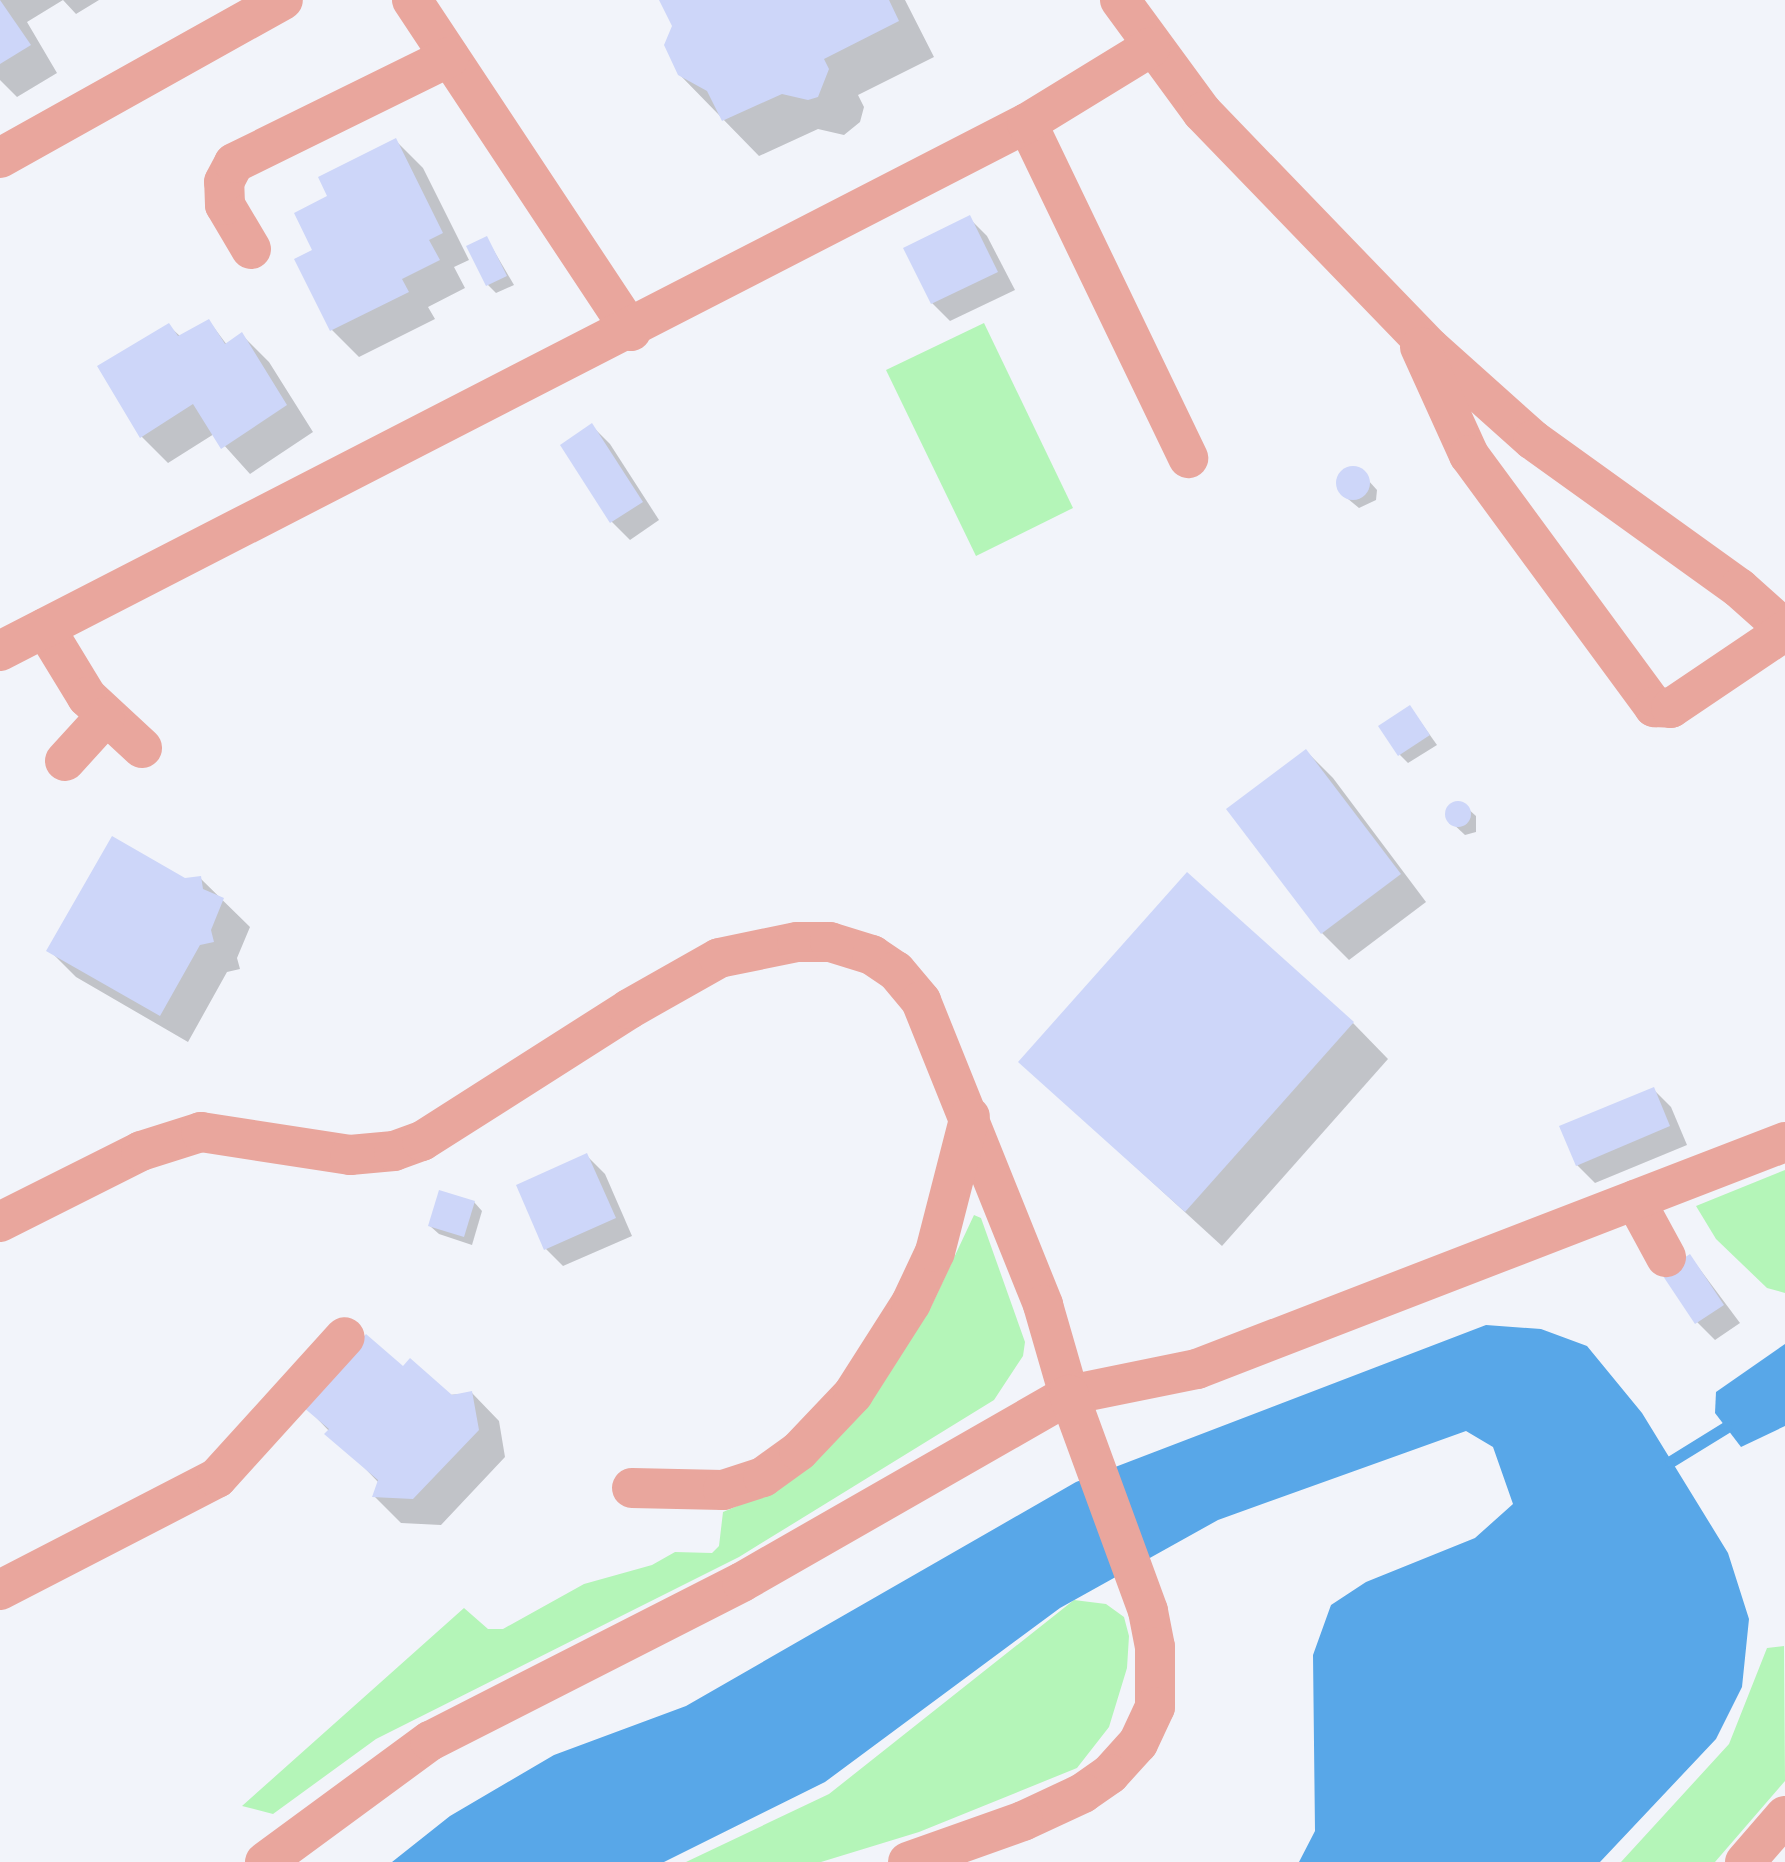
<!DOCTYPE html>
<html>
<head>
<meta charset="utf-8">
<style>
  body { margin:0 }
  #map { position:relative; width:1785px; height:1862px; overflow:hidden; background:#f2f4fa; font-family:Montserrat,sans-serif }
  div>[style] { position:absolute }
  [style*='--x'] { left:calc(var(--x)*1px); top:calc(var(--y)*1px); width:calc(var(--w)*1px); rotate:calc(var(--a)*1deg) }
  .green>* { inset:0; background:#b4f5b8 }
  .water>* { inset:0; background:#58a7e8 }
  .shadow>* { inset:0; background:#0003 }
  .stream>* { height:12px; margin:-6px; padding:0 6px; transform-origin:6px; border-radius:6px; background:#58a7e8 }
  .building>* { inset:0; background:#cdd6f9 }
  .round { border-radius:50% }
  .minor>* { height:40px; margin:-20px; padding:0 20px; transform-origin:20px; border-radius:20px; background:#e9a69d }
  span { translate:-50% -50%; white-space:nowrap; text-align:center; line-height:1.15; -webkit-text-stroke:8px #f2f4fa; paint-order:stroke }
</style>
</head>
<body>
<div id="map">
  <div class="green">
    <i style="clip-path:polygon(984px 323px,1073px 508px,976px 556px,886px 370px)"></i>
    <i style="clip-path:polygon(1785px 1170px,1785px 1293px,1767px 1288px,1716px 1239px,1696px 1206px)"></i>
    <i style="clip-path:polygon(974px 1215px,981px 1218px,1025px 1342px,1023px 1356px,994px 1400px,739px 1557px,376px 1739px,273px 1814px,242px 1806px,464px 1608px,488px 1629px,503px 1629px,584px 1584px,652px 1565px,675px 1552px,712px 1553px,719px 1546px,723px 1512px,780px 1488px,854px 1419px,928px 1313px)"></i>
    <i style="clip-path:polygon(1074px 1600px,1106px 1604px,1124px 1617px,1129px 1636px,1127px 1668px,1109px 1727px,1077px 1768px,919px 1832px,821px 1862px,686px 1862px,829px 1794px)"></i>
    <i style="clip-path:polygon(1784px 1646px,1785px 1781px,1715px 1862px,1621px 1862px,1729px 1744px,1767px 1648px)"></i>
  </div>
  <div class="water">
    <i style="clip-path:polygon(1486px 1325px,1541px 1329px,1587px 1346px,1642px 1413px,1728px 1553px,1749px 1619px,1742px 1687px,1716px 1739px,1600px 1862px,1299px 1862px,1315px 1831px,1313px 1655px,1331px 1605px,1366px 1582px,1475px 1538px,1513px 1504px,1493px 1447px,1466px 1431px,1218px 1520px,1060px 1608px,825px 1782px,664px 1862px,392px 1862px,450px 1816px,554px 1755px,686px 1706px,1076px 1482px)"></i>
    <i style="clip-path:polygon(1785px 1344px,1785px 1426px,1741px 1447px,1715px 1413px,1716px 1392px)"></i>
  </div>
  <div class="shadow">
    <i style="clip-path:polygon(0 0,99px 0,76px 14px,63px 0,27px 22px,57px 73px,17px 97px,0 80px)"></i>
    <i style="clip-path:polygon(661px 0,905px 0,934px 57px,858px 95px,864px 107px,860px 122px,844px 135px,818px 129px,759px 156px,679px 74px,674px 26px)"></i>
    <i style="clip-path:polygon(396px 141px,423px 168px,469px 260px,454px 267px,465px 288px,428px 307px,435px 319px,359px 357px,332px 330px,314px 251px,330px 197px)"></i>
    <i style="clip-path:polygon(969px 218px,987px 236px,1015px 290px,950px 321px,932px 303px)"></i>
    <i style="clip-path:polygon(487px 239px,514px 285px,496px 293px,488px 285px)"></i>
    <i style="clip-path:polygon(209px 321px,227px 345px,242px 335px,269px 362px,313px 432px,250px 474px,214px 434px,168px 463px,141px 436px,169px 326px,181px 337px)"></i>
    <i style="clip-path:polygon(592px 426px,610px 444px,659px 520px,630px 540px,612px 522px)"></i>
    <i style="clip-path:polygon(1358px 469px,1377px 490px,1376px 500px,1359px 508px,1342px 494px,1338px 479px,1344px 471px)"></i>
    <i style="clip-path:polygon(1410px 707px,1437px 745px,1408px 763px,1400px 755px)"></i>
    <i style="clip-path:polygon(1306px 751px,1333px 778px,1426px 902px,1349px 960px,1322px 933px)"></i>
    <i style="clip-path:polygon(1452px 805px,1466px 807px,1476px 816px,1476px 832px,1465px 835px,1450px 821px)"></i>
    <i style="clip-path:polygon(200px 878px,250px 927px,237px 958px,240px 969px,227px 972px,188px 1042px,76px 977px,49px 950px,185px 881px)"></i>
    <i style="clip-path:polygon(1353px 1023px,1388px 1059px,1222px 1246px,1021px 1062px)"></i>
    <i style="clip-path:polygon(1653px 1089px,1671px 1107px,1687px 1145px,1595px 1183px,1577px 1165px)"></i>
    <i style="clip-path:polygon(587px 1156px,605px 1174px,632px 1236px,563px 1266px,545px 1248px)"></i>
    <i style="clip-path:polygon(474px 1202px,482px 1211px,472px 1245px,439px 1234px,430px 1226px)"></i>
    <i style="clip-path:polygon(1690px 1256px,1740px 1323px,1715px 1340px,1697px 1322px)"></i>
    <i style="clip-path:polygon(472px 1393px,499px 1421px,505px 1457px,441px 1525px,401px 1523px,374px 1496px,379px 1483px,306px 1407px)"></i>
  </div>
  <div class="stream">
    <i style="--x:1671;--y:1462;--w:65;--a:-31.7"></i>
  </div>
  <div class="building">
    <i style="clip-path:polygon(0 0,31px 45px,0 64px)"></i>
    <i style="clip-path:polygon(659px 0,889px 0,899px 21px,824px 59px,829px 69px,818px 97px,808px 100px,782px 94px,722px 121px,707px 91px,678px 75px,664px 45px,672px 26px)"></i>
    <i style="clip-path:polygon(396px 138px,443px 233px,429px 240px,440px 260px,402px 279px,409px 292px,330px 331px,294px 259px,312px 250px,294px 213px,327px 196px,318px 177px)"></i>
    <i style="clip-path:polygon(970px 215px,998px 272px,931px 304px,903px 248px)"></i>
    <i style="clip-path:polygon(487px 236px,507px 276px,486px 286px,466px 246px)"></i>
    <i style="clip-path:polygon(209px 319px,225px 344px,242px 332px,287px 405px,221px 449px,193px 404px,140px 438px,97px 366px,169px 323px,178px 336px)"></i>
    <i style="clip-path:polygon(592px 423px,643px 502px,610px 523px,560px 445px)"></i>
    <i class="round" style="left:1336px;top:466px;width:34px;height:34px"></i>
    <i style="clip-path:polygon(1410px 705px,1430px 735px,1398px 756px,1378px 726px)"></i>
    <i style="clip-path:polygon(1306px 749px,1401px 874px,1321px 934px,1226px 809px)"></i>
    <i class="round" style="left:1445px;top:801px;width:26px;height:26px"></i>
    <i style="clip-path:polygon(112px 836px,185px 878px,201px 876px,203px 889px,224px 898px,211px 930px,214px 942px,200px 945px,160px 1016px,46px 951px)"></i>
    <i style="clip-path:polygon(1187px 872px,1354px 1022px,1185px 1212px,1018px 1062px)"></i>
    <i style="clip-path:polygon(1654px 1087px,1670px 1126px,1576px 1166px,1559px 1126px)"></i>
    <i style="clip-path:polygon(587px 1153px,616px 1218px,544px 1250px,516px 1185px)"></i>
    <i style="clip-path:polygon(439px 1190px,475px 1201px,464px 1237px,428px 1226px)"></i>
    <i style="clip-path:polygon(1690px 1254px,1724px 1305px,1695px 1324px,1661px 1273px)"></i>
    <i style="clip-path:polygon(366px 1334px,403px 1366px,410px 1358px,452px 1395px,472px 1391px,479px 1430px,413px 1499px,372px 1497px,378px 1480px,324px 1434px,329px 1429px,303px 1407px)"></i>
  </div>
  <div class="minor">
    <i style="--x:412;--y:0;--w:397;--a:56.5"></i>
    <i style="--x:1120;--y:0;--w:139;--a:53.8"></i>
    <i style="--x:1202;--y:112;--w:328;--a:46"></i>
    <i style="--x:1430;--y:348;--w:138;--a:41.8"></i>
    <i style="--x:1533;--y:440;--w:254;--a:35.7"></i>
    <i style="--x:1739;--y:588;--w:62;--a:41.7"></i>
    <i style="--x:1027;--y:123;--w:372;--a:64.3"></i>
    <i style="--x:0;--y:158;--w:324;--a:-29.2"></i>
    <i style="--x:251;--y:249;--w:51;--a:-120.6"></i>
    <i style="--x:225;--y:205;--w:23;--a:-92"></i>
    <i style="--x:224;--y:182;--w:21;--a:-62"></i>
    <i style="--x:234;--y:163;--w:240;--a:-26.2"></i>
    <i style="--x:1420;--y:347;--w:119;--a:65.6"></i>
    <i style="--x:1469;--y:455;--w:313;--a:53.7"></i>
    <i style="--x:1654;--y:707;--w:17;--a:3"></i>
    <i style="--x:1671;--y:708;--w:138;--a:-34"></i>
    <i style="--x:45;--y:628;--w:81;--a:58.7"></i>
    <i style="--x:87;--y:697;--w:75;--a:42.8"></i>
    <i style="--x:0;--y:651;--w:1155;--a:-27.21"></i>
    <i style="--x:1027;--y:123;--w:145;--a:-31.5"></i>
    <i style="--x:65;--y:761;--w:59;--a:-47.7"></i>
    <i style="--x:1635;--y:1200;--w:65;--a:61.5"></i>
    <i style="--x:0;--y:1222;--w:158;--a:-26.7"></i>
    <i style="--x:141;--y:1151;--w:63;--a:-17.6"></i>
    <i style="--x:201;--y:1132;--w:151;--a:8.8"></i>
    <i style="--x:350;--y:1155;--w:44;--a:-5.2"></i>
    <i style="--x:394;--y:1151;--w:30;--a:-20"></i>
    <i style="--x:422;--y:1141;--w:246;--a:-32.5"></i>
    <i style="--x:629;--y:1009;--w:103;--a:-29.5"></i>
    <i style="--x:719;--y:958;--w:80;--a:-11.6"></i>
    <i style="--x:797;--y:942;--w:33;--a:0"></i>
    <i style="--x:830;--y:942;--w:44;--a:17.2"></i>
    <i style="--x:872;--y:955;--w:29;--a:34"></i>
    <i style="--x:896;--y:971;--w:39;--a:50"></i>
    <i style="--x:921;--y:1001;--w:328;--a:68.1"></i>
    <i style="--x:1043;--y:1305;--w:94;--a:73.9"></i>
    <i style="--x:1069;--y:1395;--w:131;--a:-11.5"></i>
    <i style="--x:1197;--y:1369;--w:630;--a:-21.11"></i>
    <i style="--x:632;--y:1488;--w:91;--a:1.3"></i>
    <i style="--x:723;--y:1490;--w:42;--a:-18"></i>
    <i style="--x:763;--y:1477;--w:44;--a:-35.8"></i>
    <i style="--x:799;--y:1451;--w:79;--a:-46.5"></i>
    <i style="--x:853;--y:1394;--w:108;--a:-57.5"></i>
    <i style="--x:911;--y:1303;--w:56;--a:-64.8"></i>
    <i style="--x:935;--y:1252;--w:140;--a:-75.6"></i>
    <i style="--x:0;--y:1590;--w:244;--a:-27.3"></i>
    <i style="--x:217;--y:1478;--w:190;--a:-47.8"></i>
    <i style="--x:265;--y:1862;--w:205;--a:-36.3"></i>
    <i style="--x:430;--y:1741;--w:350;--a:-27"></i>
    <i style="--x:742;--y:1582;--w:377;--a:-29.8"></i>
    <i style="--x:1069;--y:1395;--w:230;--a:69.9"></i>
    <i style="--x:1148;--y:1611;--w:37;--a:79"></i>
    <i style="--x:1155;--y:1647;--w:60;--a:90"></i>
    <i style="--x:1155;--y:1707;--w:40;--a:115"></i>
    <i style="--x:1138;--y:1743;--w:42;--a:132.1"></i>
    <i style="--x:1110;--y:1774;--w:33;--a:145"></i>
    <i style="--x:1083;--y:1793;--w:66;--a:155"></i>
    <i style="--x:1023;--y:1821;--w:122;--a:160.4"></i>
    <i style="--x:1745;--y:1862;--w:61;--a:-49"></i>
  </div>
</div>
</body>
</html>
